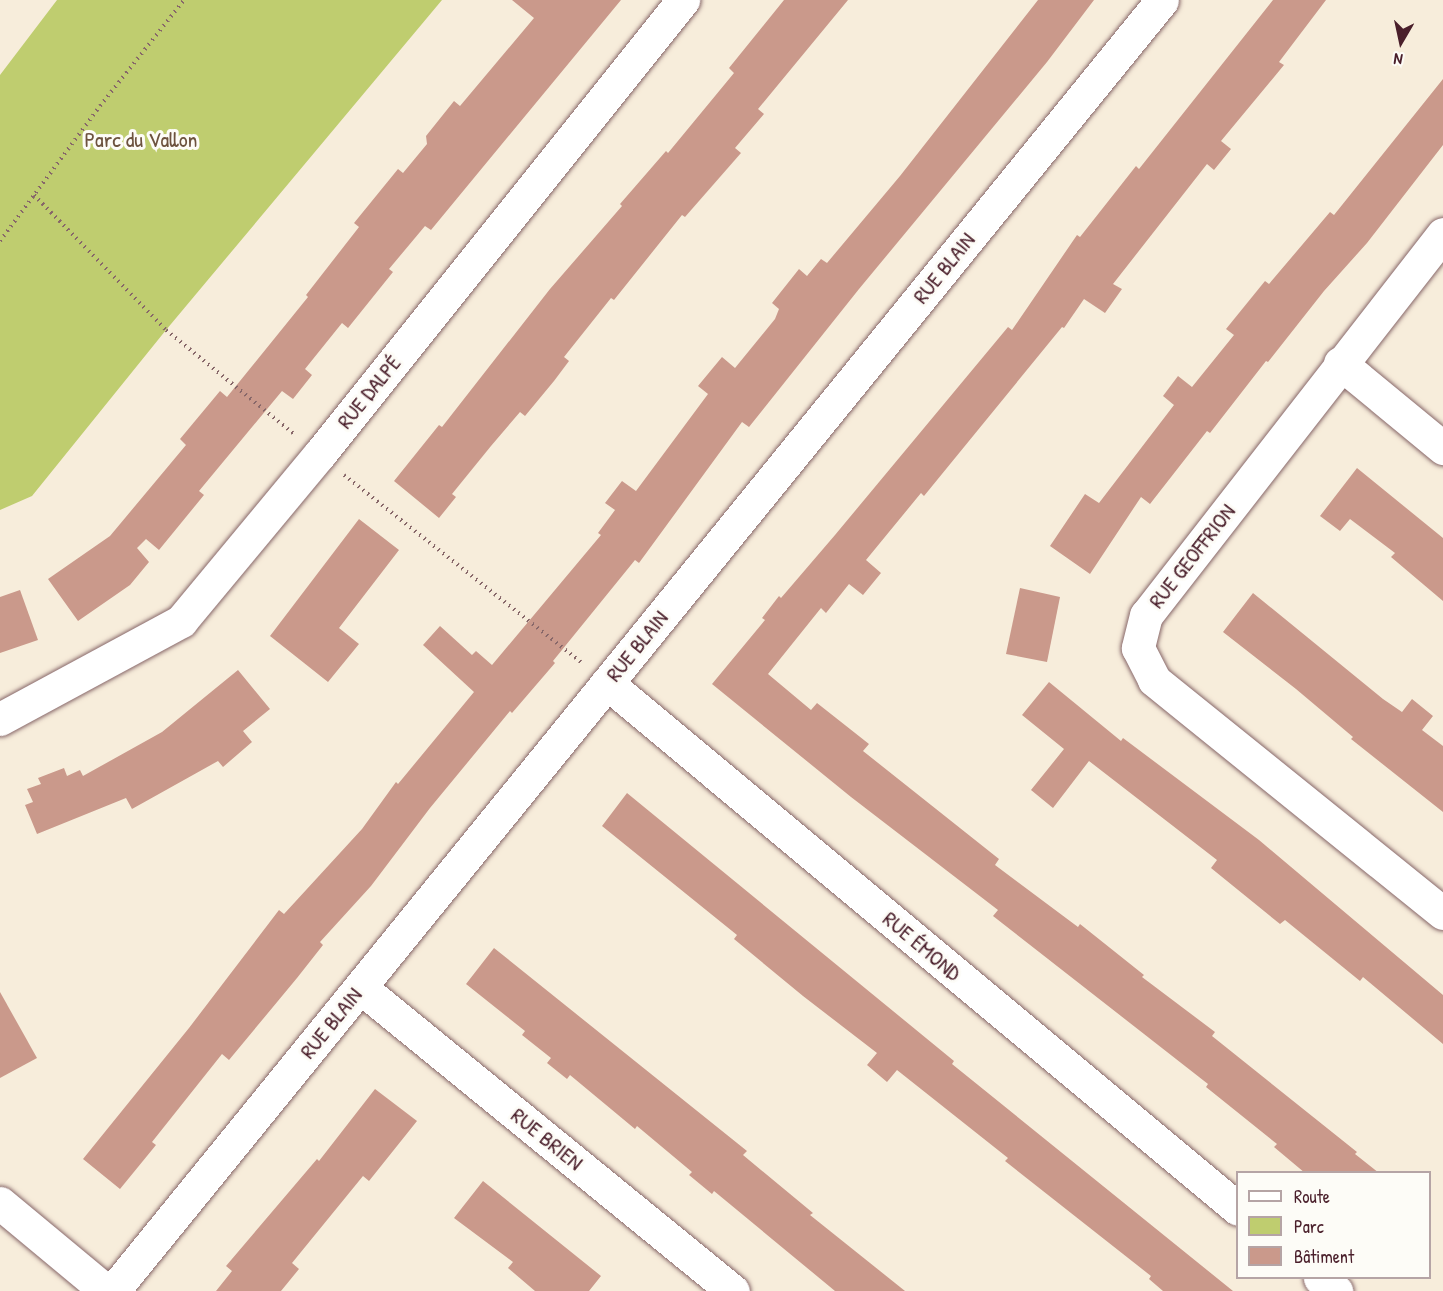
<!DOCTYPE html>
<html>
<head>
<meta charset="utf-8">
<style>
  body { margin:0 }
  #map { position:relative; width:1443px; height:1291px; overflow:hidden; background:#f7eddb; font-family:"Patrick Hand",sans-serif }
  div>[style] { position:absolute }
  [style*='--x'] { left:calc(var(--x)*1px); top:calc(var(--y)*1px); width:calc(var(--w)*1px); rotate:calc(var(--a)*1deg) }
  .green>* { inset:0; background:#bfcd6f }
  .building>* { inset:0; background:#ca998b }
  .path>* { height:4px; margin-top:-2px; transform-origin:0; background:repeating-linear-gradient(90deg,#876769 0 1.5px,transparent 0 6px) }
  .roads { filter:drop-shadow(0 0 2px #876769) drop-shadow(0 0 2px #876769) }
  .street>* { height:33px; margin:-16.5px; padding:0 16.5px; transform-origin:16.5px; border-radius:16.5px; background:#fff }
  span { translate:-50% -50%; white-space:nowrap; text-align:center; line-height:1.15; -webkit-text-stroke:6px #fdfcf7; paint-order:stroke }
  .park-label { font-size:22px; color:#6d533f }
  .street-label { font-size:22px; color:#4a1f2b }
  .legend { position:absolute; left:1236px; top:1171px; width:195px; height:108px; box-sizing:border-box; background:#fdfcf7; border:2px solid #b5a4a5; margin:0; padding:8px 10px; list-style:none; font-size:18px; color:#4a1f2b }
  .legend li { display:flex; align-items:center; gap:12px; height:30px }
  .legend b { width:30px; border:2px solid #b5a4a5 }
  .north { position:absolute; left:1371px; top:12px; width:60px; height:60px; -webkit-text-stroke:4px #fdfcf7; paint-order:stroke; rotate:189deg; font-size:16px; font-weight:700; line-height:24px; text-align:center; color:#4a1f2b }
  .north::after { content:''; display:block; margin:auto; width:21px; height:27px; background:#4a1f2b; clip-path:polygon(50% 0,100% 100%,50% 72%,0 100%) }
</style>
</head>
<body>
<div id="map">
  <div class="green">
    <i style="clip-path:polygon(57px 0,442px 0,166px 330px,32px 496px,0 510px,0 75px)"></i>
  </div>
  <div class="building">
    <i style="clip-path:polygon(512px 0,621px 0,431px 230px,425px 226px,389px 269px,393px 272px,348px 328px,342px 323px,305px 369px,312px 375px,293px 399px,282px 391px,199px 491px,204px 495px,159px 550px,146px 539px,137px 548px,149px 562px,130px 585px,78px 621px,48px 579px,110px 536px,186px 445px,180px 439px,220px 391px,227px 397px,308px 297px,306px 295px,359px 227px,354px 223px,398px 169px,403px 173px,427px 144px,426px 136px,454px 101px,460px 106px,534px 18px)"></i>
    <i style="clip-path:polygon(784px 0,848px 0,758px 109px,764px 114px,735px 148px,741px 153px,685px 217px,682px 215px,614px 300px,611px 298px,564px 357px,569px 361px,554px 381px,525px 416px,520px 412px,491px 446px,452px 494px,456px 497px,439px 518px,394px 481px,439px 425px,442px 427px,550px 289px,622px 206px,620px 204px,666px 151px,668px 153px,734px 73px,729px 68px)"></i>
    <i style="clip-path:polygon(1038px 0,1094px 0,1047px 62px,859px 289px,749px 427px,742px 422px,639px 563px,635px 560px,553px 661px,555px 663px,512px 713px,510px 711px,430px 808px,371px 886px,320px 942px,323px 945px,297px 978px,229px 1060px,222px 1054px,152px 1142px,156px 1145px,120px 1189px,83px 1159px,189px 1028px,279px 910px,284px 914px,362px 829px,396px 782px,398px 784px,474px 692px,423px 645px,440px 626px,472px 655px,476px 651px,492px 665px,601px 535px,598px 533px,615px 510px,605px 503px,622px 481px,636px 491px,708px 394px,698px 386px,722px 357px,735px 368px,775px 319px,779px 309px,772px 303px,799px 269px,807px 276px,821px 259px,827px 263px,900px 176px)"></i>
    <i style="clip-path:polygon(1273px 0,1326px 0,1279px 62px,1284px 65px,1221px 141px,1231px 149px,1214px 170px,1207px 164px,1113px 284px,1122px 289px,1105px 313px,1084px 299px,1064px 328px,1062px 327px,924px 496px,921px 493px,866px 560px,881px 573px,863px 595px,849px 584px,826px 613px,821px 608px,768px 674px,811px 710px,817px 703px,869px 744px,863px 751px,999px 859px,995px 865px,1078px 927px,1080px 924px,1144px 975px,1142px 977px,1215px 1032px,1212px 1036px,1357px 1152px,1355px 1154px,1379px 1173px,1305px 1173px,1274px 1147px,1277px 1144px,1206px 1087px,1208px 1084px,993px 916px,998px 910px,851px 797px,712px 684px,765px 620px,762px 618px,779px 596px,781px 598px,835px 535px,1008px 327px,1012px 330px,1077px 235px,1080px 237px,1136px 166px,1139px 169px)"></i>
    <i style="clip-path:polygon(1443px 79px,1443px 145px,1367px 243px,1324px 291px,1268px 362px,1266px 361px,1210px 433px,1207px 431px,1150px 504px,1141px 497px,1090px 574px,1050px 546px,1085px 494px,1099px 503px,1174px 405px,1163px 396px,1178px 376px,1192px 387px,1234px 335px,1226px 329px,1265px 281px,1269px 284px,1330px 212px,1334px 215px)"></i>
    <i style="clip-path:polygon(1357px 468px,1443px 538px,1443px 601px,1391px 557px,1395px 553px,1350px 519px,1340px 531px,1320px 516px)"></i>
    <i style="clip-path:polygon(359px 519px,399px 550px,339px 628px,359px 644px,328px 682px,270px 636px)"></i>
    <i style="clip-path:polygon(1020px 588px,1060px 597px,1047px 662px,1006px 654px)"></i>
    <i style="clip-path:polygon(20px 590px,38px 640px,0 653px,0 597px)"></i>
    <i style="clip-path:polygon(1253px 593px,1383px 699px,1402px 712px,1412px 699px,1433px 716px,1422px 730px,1443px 746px,1443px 812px,1351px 739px,1353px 737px,1296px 689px,1223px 632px)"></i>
    <i style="clip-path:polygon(238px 670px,270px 709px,243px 731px,252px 742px,223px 767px,218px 761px,132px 809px,126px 798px,37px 834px,25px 805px,33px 802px,27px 789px,41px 784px,38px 778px,64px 768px,67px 776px,80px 770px,83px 776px,162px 732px)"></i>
    <i style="clip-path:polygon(1049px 682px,1121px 741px,1123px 738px,1259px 840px,1443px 995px,1443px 1044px,1363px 977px,1360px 981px,1285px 920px,1280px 924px,1211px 868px,1217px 860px,1089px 761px,1053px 808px,1031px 790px,1064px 749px,1022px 715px)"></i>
    <i style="clip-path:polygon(627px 793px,954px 1061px,952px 1064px,1233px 1291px,1163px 1291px,1149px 1279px,1151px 1276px,1005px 1161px,1008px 1158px,897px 1070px,887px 1082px,867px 1065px,877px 1053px,803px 996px,734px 939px,737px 935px,602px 826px)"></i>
    <i style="clip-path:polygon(494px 948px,747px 1151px,743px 1155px,813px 1213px,810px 1215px,905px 1291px,835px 1291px,714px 1191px,712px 1194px,689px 1175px,692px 1172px,637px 1126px,635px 1129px,570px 1075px,567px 1079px,547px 1063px,551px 1058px,522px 1035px,525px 1031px,466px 984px)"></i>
    <i style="clip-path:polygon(0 992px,37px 1058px,0 1078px)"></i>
    <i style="clip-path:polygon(375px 1089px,417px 1121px,369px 1181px,363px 1176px,292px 1263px,299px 1269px,281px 1291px,216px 1291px,232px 1271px,226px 1266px,317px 1159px,319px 1161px)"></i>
    <i style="clip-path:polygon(483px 1181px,601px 1276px,589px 1291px,535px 1291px,508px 1268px,513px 1262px,454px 1218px)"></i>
  </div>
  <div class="path">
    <i style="--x:34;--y:195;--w:189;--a:45.6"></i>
    <i style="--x:166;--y:330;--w:165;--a:39.1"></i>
    <i style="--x:0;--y:241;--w:168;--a:-53.5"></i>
    <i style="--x:100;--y:106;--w:135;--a:-51.6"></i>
    <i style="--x:344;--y:475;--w:305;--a:38.3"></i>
  </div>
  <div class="roads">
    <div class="street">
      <i style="--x:1443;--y:234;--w:483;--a:127.9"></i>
      <i style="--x:1146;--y:615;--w:34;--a:104"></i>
      <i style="--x:1138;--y:648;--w:36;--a:63"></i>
      <i style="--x:1154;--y:680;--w:371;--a:38.9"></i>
      <i style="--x:1340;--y:363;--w:134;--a:39.5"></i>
      <i style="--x:607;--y:683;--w:821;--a:39.81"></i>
      <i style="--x:0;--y:719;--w:206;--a:-28.4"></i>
      <i style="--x:181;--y:621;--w:216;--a:-50.3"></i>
      <i style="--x:319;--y:455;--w:583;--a:-51.34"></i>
      <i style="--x:360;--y:987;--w:481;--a:39.2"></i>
      <i style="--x:0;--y:1203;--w:138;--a:39.7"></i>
      <i style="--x:1320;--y:1278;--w:21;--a:39"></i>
      <i style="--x:113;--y:1291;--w:1663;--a:-50.9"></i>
    </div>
  </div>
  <div class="park-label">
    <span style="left:141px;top:140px">Parc du Vallon</span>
  </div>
  <div class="street-label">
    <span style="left:944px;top:268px;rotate:-51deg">RUE BLAIN</span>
    <span style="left:369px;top:392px;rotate:-51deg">RUE DALPÉ</span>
    <span style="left:1192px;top:556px;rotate:-52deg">RUE GEOFFRION</span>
    <span style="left:637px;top:646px;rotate:-51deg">RUE BLAIN</span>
    <span style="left:922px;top:946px;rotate:40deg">RUE ÉMOND</span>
    <span style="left:331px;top:1023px;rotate:-51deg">RUE BLAIN</span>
    <span style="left:547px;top:1139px;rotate:39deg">RUE BRIEN</span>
  </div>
  <ul class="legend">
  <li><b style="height:8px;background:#fff"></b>Route</li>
  <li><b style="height:16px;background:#bfcd6f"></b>Parc</li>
  <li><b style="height:16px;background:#ca998b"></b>Bâtiment</li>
  </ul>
  <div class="north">N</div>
</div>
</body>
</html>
